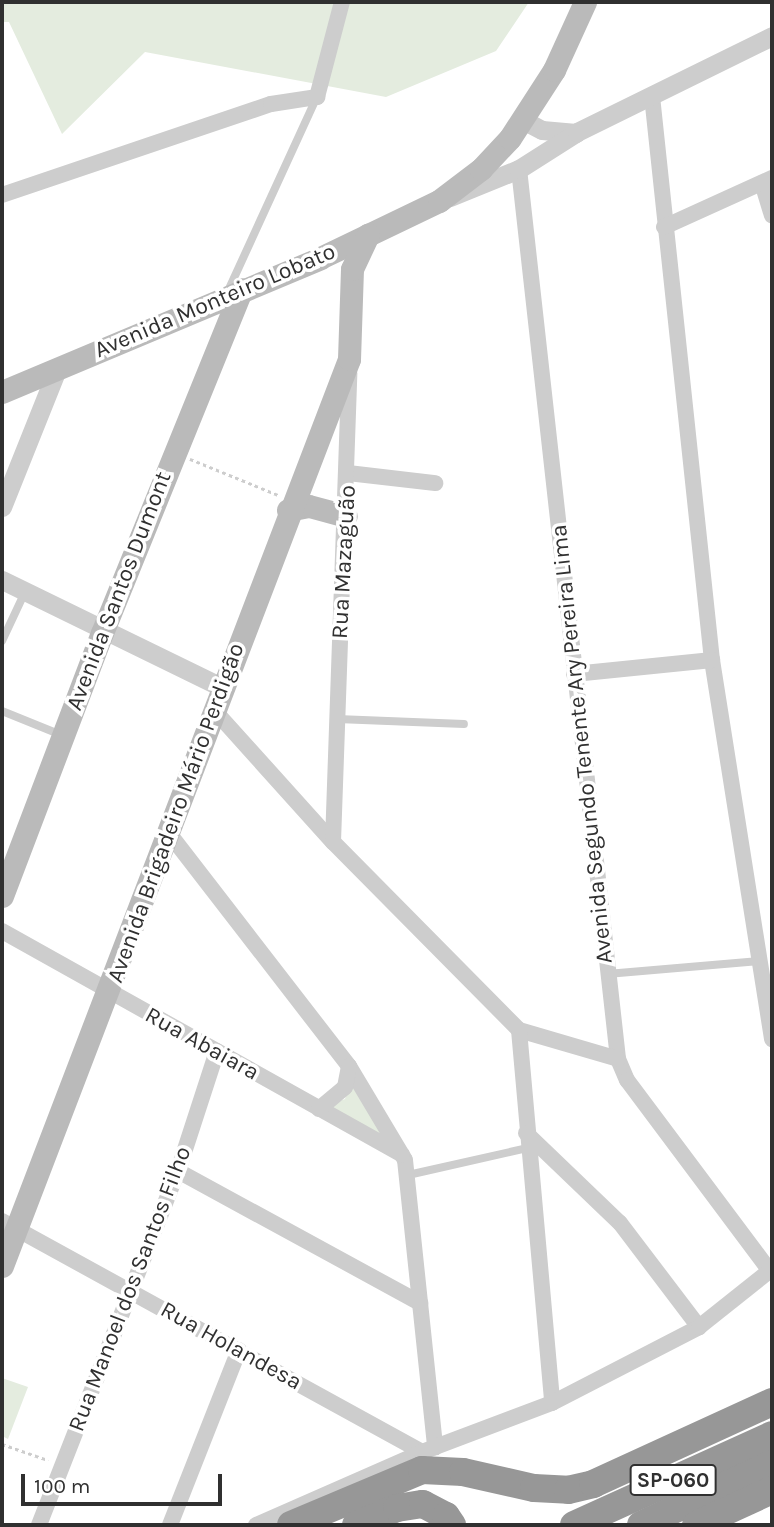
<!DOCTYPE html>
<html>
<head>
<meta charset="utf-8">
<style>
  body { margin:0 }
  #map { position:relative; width:774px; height:1527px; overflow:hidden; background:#fff; font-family:Karla,sans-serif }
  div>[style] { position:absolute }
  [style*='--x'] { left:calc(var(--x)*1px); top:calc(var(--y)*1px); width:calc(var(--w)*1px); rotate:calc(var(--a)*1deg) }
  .green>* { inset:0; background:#e4ecdf }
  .path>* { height:2.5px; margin-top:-1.25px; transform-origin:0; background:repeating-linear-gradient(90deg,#cdcdcd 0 3.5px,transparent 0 7px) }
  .service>* { height:8px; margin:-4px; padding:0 4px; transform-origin:4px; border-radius:4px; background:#cdcdcd }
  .minor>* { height:16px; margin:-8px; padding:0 8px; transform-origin:8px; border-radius:8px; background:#cdcdcd }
  .tertiary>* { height:19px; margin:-9.5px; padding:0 9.5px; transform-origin:9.5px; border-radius:9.5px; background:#cdcdcd }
  .secondary>* { height:23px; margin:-11.5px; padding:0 11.5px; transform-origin:11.5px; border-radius:11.5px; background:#bababa }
  .motorway>* { height:28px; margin:-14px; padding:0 14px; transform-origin:14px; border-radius:14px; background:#979797 }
  span { translate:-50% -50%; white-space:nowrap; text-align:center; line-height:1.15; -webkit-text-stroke:7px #fff; paint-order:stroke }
  .shield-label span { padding:2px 5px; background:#fff; border:2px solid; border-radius:5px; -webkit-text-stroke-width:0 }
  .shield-label { font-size:21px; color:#303030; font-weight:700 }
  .street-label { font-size:23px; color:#303030 }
  .frame { position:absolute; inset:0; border:4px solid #303030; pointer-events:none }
  .scale { position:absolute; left:21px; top:1474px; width:201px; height:32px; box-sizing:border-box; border:4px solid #303030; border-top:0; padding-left:9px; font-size:21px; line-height:24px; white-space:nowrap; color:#303030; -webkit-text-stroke:5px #fff; paint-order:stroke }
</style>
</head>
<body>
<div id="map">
  <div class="green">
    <i style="clip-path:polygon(2px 2px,529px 2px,496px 51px,386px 97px,145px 52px,62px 134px,9px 22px,2px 22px)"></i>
    <i style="clip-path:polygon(351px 1077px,386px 1142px,323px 1107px,345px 1099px)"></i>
    <i style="clip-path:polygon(2px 1378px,28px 1387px,8px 1439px,2px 1436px)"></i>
  </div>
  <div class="path">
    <i style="--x:190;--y:459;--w:95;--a:22.2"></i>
    <i style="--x:2;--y:1444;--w:49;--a:19.2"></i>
  </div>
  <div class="service">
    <i style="--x:228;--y:291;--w:211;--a:-65.4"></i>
    <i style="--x:2;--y:641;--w:54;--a:-64.9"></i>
    <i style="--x:2;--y:711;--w:64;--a:22.1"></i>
    <i style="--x:337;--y:719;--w:127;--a:2.3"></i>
    <i style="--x:607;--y:974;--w:153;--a:-4.9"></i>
    <i style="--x:408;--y:1175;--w:123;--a:-12.7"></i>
  </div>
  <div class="minor">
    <i style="--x:652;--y:96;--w:567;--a:83.93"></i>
    <i style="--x:712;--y:660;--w:384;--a:81"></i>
    <i style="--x:519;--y:169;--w:895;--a:83.65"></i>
    <i style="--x:618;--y:1059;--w:23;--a:67"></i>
    <i style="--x:627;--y:1080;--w:239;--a:53.2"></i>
    <i style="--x:762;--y:183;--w:34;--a:73"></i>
    <i style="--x:2;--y:195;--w:284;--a:-18.7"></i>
    <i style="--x:271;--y:104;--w:47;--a:-8.7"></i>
    <i style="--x:317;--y:97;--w:98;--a:-75.3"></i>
    <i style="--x:664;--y:227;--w:119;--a:-24.4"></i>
    <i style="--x:348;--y:473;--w:88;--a:6.6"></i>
    <i style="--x:574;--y:674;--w:139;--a:-5.8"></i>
    <i style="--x:214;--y:710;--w:178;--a:48"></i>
    <i style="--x:333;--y:842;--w:264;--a:45.3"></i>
    <i style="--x:519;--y:1030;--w:103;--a:16.3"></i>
    <i style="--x:168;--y:832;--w:296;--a:52.3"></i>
    <i style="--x:349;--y:1066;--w:109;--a:59.2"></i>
    <i style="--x:405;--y:1160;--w:289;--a:84"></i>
    <i style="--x:333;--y:842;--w:469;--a:-88"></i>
    <i style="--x:2;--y:931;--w:458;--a:29.2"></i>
    <i style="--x:519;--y:1030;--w:374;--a:84.9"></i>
    <i style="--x:319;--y:1109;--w:34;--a:-40"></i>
    <i style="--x:345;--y:1087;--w:21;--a:-79"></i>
    <i style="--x:526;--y:1133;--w:130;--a:43.8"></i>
    <i style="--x:620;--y:1223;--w:131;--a:52.8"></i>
    <i style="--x:178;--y:1171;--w:276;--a:28.6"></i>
    <i style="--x:2;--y:1221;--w:479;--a:28.8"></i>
    <i style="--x:39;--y:1525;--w:380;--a:-68.6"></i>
    <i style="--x:178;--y:1171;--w:126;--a:-72"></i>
    <i style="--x:170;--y:1525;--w:188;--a:-68.5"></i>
    <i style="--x:256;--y:1525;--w:181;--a:-23.7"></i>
    <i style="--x:422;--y:1452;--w:139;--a:-20.7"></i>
    <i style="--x:552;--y:1403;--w:165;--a:-27.3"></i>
    <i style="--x:699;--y:1327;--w:93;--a:-38.5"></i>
  </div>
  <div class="tertiary">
    <i style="--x:523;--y:120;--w:21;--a:28"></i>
    <i style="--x:542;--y:130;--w:34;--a:5"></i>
    <i style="--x:450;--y:197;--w:74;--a:-22.1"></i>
    <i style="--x:519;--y:169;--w:69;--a:-32.5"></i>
    <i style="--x:577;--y:132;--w:217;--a:-26.2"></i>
    <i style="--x:2;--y:507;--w:151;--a:-68.2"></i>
    <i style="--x:2;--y:580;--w:246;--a:26"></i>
  </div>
  <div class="secondary">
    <i style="--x:2;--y:392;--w:345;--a:-22.8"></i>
    <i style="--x:320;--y:258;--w:132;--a:-25.6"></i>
    <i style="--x:439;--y:201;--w:53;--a:-37.3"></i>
    <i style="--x:481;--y:169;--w:42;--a:-46.9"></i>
    <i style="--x:510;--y:138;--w:81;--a:-57.1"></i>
    <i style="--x:554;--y:70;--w:75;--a:-65.5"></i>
    <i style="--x:288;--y:510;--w:21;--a:-11"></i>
    <i style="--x:309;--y:506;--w:38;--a:15"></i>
    <i style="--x:2;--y:896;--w:281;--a:-69.2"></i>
    <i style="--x:102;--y:633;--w:371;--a:-67.9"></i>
    <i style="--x:2;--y:1266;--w:971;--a:-69.06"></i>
    <i style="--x:349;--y:359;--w:90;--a:-88.1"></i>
    <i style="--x:352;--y:269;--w:38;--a:-65"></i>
  </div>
  <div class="motorway">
    <i style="--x:291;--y:1525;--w:142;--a:-22.8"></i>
    <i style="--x:422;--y:1470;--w:41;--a:2.8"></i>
    <i style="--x:463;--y:1472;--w:73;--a:12.7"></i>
    <i style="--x:534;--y:1488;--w:34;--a:3"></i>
    <i style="--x:568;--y:1490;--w:26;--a:-13"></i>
    <i style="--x:593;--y:1484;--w:197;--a:-24.6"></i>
    <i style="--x:356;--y:1525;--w:44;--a:-22.5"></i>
    <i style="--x:397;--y:1508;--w:26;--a:-9"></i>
    <i style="--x:423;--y:1504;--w:26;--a:28"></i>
    <i style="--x:446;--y:1516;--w:11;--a:56"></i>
    <i style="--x:574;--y:1525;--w:217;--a:-24.4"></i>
    <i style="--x:641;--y:1525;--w:145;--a:-25"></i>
    <i style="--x:696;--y:1525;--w:84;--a:-24.7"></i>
  </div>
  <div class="shield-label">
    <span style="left:673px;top:1480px">SP-060</span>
  </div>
  <div class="street-label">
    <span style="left:215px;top:301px;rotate:-23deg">Avenida Monteiro Lobato</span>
    <span style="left:344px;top:562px;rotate:-87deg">Rua Mazaguão</span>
    <span style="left:119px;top:591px;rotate:-69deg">Avenida Santos Dumont</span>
    <span style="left:582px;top:744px;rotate:-96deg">Avenida Segundo Tenente Ary Pereira Lima</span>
    <span style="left:176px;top:813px;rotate:-70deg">Avenida Brigadeiro Mário Perdigão</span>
    <span style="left:202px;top:1044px;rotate:29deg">Rua Abaiara</span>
    <span style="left:130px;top:1289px;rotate:-69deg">Rua Manoel dos Santos Filho</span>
    <span style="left:231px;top:1346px;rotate:29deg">Rua Holandesa</span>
  </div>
  <div class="frame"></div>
  <div class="scale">100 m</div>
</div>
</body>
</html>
